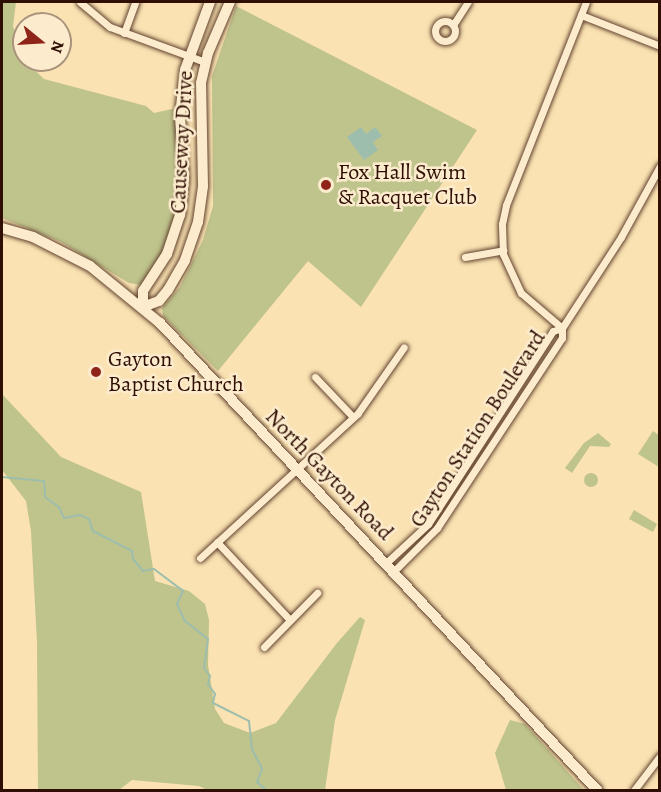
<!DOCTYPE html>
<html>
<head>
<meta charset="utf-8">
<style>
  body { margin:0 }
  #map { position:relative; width:661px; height:792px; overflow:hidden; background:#fae2b2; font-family:Alegreya,serif }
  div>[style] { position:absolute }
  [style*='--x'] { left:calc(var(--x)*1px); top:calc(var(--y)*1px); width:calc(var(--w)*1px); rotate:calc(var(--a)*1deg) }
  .green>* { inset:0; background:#bfc38c }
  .round { border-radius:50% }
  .water>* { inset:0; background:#9ebead }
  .stream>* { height:2px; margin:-1px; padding:0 1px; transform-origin:1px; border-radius:1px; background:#9ebead }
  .roads { filter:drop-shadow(0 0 2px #62432f) drop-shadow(0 0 2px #62432f) }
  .street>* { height:7px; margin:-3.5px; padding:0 3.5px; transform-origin:3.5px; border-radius:3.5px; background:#fceccd }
  .street>.ring { margin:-3.5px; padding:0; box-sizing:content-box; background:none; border:7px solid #fceccd; border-radius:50% }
  .secondary>* { height:10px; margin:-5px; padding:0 5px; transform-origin:5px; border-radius:5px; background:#fceccd }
  .dots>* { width:16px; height:16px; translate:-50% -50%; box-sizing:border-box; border:3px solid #fceccd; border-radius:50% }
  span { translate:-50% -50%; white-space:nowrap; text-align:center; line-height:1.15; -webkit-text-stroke:5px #fceccd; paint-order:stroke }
  .street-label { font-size:22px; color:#2f0e03 }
  .poi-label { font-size:22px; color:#2f0e03 }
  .left { translate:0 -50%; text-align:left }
  .frame { position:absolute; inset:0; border:3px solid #2f0e03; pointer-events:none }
  .north { position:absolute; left:12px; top:12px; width:60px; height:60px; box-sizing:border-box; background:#fceccd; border:2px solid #aa937c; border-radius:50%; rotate:108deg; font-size:16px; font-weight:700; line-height:24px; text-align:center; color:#2f0e03 }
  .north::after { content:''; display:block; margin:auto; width:21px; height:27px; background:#8f2418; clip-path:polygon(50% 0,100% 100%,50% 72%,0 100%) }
</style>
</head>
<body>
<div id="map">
  <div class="green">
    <i style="clip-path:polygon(2px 2px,16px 2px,13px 26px,20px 48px,24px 60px,44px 79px,146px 106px,154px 113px,177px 108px,179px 212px,168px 246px,142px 285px,129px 283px,61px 242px,2px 218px)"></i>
    <i style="clip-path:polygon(236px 6px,477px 130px,361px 307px,308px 261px,218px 371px,163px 316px,162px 308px,180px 287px,203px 240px,213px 206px,212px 76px)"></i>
    <i style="clip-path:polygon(2px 394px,61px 457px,141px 492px,155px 581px,189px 591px,205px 604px,209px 620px,208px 665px,215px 709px,224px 723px,250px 733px,276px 723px,337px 643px,360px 617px,365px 620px,335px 720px,325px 790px,207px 790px,199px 786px,132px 780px,119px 790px,38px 790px,37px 642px,31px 531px,26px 501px,2px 470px)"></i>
    <i style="clip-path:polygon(653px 431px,659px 435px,659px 467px,638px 454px)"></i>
    <i style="clip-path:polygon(598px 433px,611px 444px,609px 447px,590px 446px,572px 473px,565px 468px,584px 443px)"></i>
    <i class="round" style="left:584px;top:473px;width:14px;height:14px"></i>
    <i style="clip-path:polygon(634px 510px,657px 524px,653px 532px,629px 519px)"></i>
    <i style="clip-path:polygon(510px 720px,525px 724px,584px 790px,506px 790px,495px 753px)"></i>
  </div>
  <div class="water">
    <i style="clip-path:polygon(361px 127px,366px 134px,375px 127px,382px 136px,373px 142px,378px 150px,364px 160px,347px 137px)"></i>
  </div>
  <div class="stream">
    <i style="--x:2;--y:477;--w:42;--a:5.4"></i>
    <i style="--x:44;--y:481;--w:16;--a:86"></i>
    <i style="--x:45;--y:497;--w:17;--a:36"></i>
    <i style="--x:59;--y:507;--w:12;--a:66"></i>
    <i style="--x:64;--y:518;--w:16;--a:-11"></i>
    <i style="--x:80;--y:515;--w:10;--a:24"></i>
    <i style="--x:89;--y:519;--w:13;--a:72"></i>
    <i style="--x:93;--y:531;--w:44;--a:27.1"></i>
    <i style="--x:132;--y:551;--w:8;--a:83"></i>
    <i style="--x:133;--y:559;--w:16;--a:50"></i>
    <i style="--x:143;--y:571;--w:11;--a:-10"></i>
    <i style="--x:154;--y:569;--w:36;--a:37"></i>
    <i style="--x:183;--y:591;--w:14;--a:115"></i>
    <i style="--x:177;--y:604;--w:19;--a:65"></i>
    <i style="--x:185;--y:621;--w:29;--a:38"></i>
    <i style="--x:208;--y:639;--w:29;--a:98"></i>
    <i style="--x:204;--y:668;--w:10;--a:53"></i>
    <i style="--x:210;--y:676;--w:8;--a:104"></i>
    <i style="--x:208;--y:684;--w:12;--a:55"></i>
    <i style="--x:215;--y:694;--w:9;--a:103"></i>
    <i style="--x:213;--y:703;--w:40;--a:26.6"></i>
    <i style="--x:249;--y:721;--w:28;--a:84"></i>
    <i style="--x:252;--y:749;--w:22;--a:63"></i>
    <i style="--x:262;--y:769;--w:14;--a:111"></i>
    <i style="--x:257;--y:782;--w:12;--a:42"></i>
  </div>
  <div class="roads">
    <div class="street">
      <i style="--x:80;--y:2;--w:39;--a:40"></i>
      <i style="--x:110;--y:27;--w:101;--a:20.2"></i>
      <i style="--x:581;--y:15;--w:85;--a:21.4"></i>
      <i class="ring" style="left:435px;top:21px;width:13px;height:13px"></i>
      <i style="--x:453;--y:25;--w:27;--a:-57"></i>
      <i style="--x:124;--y:33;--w:33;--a:-70"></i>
      <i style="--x:465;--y:257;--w:39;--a:-10"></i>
      <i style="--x:562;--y:328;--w:54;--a:-139.5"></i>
      <i style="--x:521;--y:293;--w:43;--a:-114.8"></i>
      <i style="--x:503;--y:254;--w:30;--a:-92"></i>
      <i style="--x:502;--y:224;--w:19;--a:-78"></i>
      <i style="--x:506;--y:205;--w:218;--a:-68.5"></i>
      <i style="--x:315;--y:377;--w:55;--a:46.5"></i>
      <i style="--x:217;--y:542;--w:107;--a:46.9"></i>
      <i style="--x:200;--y:558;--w:214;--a:-42.5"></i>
      <i style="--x:358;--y:413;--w:80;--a:-55.1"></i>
      <i style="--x:386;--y:563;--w:57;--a:-42.9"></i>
      <i style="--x:428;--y:524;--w:230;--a:-57.1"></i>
      <i style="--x:553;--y:331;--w:9;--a:-18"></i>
      <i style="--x:393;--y:572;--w:62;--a:-45"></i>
      <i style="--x:437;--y:528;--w:227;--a:-56.7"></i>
      <i style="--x:562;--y:338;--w:10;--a:-90"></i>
      <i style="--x:562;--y:328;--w:108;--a:-57"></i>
      <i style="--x:621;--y:237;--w:81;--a:-61.2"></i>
      <i style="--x:264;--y:647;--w:76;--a:-45.5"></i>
      <i style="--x:634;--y:790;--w:43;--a:-52.6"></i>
    </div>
    <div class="secondary">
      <i style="--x:210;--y:2;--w:72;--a:110.2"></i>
      <i style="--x:185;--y:70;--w:46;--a:96.2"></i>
      <i style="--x:180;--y:116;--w:63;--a:86.4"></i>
      <i style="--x:184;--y:179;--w:36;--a:96"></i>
      <i style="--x:180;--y:215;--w:41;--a:108.4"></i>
      <i style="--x:167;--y:254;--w:44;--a:123"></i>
      <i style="--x:143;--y:291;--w:16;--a:90"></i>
      <i style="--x:143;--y:307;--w:17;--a:-21"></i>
      <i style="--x:159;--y:301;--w:14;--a:-51"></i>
      <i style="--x:168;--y:290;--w:34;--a:-60"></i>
      <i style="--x:185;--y:260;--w:40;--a:-71.1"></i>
      <i style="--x:198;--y:222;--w:36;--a:-82"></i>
      <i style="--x:203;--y:186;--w:103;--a:-91.1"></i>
      <i style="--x:201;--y:83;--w:31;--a:-77"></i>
      <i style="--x:208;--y:53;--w:56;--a:-66.7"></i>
      <i style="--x:2;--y:228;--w:32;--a:16"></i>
      <i style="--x:33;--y:237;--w:64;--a:27"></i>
      <i style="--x:90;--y:266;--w:90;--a:39.2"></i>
      <i style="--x:160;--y:323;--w:640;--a:46.9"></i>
    </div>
  </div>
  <div class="dots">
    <i style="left:326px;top:185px;background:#8f2418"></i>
    <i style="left:96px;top:372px;background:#8f2418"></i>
  </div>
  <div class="street-label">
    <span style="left:182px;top:142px;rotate:-87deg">Causeway Drive</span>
    <span style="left:478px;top:429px;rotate:-57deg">Gayton Station Boulevard</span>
    <span style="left:329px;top:475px;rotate:46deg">North Gayton Road</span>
  </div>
  <div class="poi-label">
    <span class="left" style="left:338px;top:185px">Fox Hall Swim<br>&amp; Racquet Club</span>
    <span class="left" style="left:108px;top:372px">Gayton<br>Baptist Church</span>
  </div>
  <div class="frame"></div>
  <div class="north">N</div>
</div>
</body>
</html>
